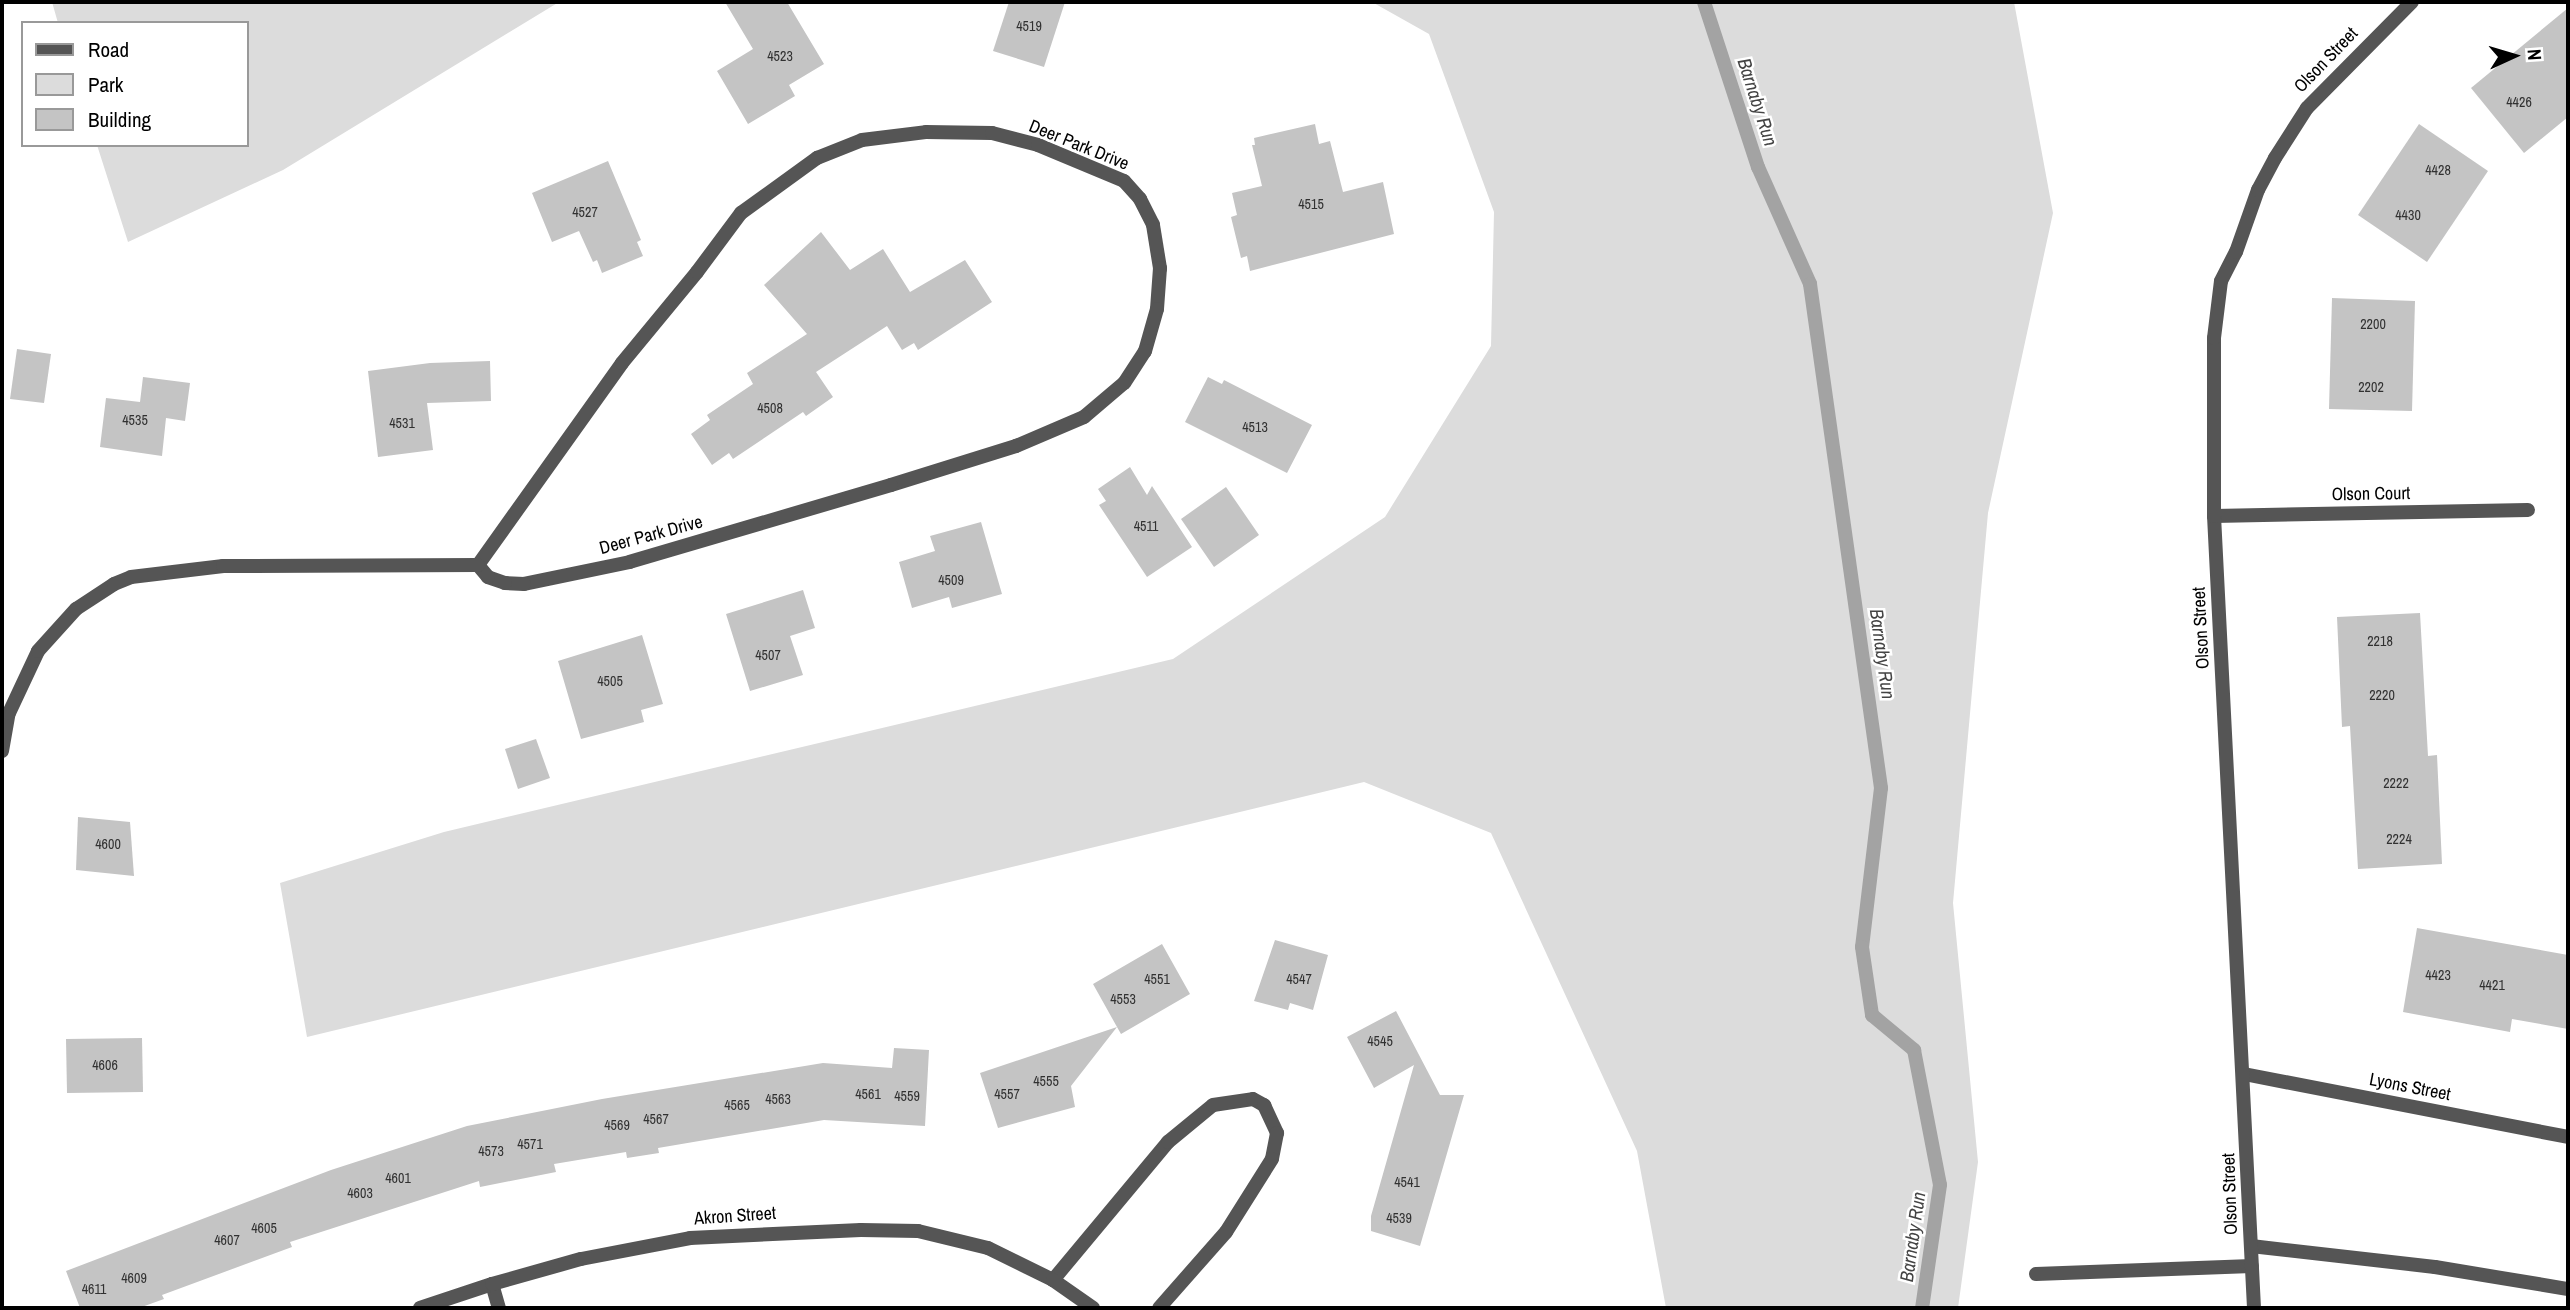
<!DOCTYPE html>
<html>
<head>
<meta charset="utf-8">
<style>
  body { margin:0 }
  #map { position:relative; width:2570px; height:1310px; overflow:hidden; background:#fff; font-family:"Archivo Narrow",sans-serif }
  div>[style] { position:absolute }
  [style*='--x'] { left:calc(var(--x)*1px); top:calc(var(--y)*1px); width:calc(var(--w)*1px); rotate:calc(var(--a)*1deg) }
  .green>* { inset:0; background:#dcdcdc }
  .stream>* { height:14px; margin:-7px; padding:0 7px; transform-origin:7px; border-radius:7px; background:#a3a3a3 }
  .building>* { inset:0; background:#c4c4c4 }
  .service>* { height:14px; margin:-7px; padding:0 7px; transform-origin:7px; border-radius:7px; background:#555 }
  .minor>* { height:14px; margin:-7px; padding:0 7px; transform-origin:7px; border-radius:7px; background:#555 }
  .tertiary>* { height:14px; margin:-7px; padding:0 7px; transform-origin:7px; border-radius:7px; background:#555 }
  span { translate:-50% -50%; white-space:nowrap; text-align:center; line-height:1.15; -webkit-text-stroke:5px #fff; paint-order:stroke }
  .number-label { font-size:14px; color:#313131 }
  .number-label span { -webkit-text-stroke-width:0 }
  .street-label { font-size:18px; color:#000 }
  .water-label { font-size:19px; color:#444; font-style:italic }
  .frame { position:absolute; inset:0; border:4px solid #000; pointer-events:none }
  .legend { position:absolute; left:21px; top:21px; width:228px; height:126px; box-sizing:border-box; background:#fff; border:2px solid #999; margin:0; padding:9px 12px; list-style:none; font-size:21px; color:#000 }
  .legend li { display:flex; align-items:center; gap:14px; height:35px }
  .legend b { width:35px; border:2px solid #999 }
  .north { position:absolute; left:2479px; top:21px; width:70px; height:70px; -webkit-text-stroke:5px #fff; paint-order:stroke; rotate:86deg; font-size:19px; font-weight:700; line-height:28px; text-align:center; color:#000 }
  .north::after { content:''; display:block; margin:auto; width:24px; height:32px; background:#000; clip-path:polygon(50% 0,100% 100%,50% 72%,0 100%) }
</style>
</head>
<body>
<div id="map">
  <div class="green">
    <i style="clip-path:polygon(52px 2px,559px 2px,283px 170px,128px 242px,97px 145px,247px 145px,247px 23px,58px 23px)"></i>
    <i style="clip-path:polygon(1372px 2px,2014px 2px,2053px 213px,1988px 513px,1953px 903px,1978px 1162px,1958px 1308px,1666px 1308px,1637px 1151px,1491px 833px,1364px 782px,307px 1037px,280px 883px,444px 832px,1173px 659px,1385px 517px,1491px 346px,1494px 212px,1429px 34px)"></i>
  </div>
  <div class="stream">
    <i style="--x:1704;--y:2;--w:174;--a:71.9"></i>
    <i style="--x:1758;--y:167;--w:128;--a:66"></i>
    <i style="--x:1810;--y:284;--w:509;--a:81.98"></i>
    <i style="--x:1881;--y:788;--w:160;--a:96.8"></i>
    <i style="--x:1862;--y:947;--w:69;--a:81.6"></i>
    <i style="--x:1872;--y:1015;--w:55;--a:39.8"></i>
    <i style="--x:1914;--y:1050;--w:137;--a:79.1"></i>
    <i style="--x:1940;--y:1185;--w:124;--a:98.3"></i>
  </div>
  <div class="building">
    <i style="clip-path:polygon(725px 2px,787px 2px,824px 64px,789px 85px,795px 96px,748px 124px,717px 71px,753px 49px)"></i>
    <i style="clip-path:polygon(1009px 2px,1065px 2px,1044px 67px,993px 51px)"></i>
    <i style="clip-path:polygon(2568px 8px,2568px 117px,2524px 153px,2471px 88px)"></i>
    <i style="clip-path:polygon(1315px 124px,1319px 144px,1330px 141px,1343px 192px,1383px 182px,1394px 234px,1250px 271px,1247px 256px,1241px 258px,1231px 217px,1237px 215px,1232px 193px,1262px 186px,1252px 145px,1255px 145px,1254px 138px)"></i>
    <i style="clip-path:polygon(2419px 124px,2488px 171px,2427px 262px,2358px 215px)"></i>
    <i style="clip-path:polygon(608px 161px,641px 240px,637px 242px,643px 256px,602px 273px,597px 260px,593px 262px,579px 231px,552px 242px,532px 193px)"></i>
    <i style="clip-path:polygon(821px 232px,850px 270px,883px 249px,910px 292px,965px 260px,992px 302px,918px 350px,914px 343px,902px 350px,887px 326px,816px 372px,833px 397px,806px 416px,803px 412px,733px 459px,729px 453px,712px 465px,691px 434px,710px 420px,707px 415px,753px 384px,747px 373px,807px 334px,764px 285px)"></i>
    <i style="clip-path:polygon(2332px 298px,2415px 301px,2412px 411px,2329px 409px)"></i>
    <i style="clip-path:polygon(17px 349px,51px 354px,44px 403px,10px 399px)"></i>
    <i style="clip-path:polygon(490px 361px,491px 401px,427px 403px,433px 450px,378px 457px,368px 371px,430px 363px)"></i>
    <i style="clip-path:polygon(143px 377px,190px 383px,185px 421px,166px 418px,162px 456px,100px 447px,106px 398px,140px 402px)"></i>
    <i style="clip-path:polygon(1208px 377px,1222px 384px,1224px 380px,1312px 425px,1287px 473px,1185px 422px)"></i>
    <i style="clip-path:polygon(1130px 467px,1147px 495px,1152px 486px,1192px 547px,1147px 577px,1099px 505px,1106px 501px,1098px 489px)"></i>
    <i style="clip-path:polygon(1226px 487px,1259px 535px,1214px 567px,1181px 519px)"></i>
    <i style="clip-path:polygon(981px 522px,1002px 594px,952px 608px,949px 597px,912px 608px,899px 562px,935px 551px,930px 536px)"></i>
    <i style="clip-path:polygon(803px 590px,815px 628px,790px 636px,803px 675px,750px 691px,726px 614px)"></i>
    <i style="clip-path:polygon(2420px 613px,2428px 756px,2437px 755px,2442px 864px,2358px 869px,2350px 726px,2342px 727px,2337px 617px)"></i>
    <i style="clip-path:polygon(642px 635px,663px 704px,641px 710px,644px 722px,581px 739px,558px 661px)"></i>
    <i style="clip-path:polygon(536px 739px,550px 778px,518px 789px,505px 749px)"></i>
    <i style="clip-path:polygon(78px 817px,130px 822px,134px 876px,76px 870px)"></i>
    <i style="clip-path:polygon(2417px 928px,2568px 955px,2568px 1029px,2512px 1019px,2510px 1032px,2403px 1012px)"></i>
    <i style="clip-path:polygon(1275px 940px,1328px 955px,1313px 1010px,1290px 1003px,1288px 1010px,1254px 1001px)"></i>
    <i style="clip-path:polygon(1162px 944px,1190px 994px,1121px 1034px,1117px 1027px,1071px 1086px,1075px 1107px,998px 1128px,980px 1073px,1117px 1027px,1093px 984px)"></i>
    <i style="clip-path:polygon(1396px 1011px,1440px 1095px,1464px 1095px,1420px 1246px,1371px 1231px,1371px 1216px,1414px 1065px,1374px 1088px,1347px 1037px)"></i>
    <i style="clip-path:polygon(142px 1038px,143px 1092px,67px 1093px,66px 1039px)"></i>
    <i style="clip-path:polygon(894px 1048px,929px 1050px,925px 1126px,824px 1120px,658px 1148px,659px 1153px,627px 1158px,626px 1152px,554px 1164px,556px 1172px,480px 1187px,479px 1181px,290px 1242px,292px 1247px,162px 1295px,164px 1299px,139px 1308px,80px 1308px,66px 1271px,331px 1170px,467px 1126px,602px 1099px,823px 1063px,892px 1068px)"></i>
  </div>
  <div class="service">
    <i style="--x:2036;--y:1274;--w:216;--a:-2.1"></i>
  </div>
  <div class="minor">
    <i style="--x:926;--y:132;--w:66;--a:0.9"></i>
    <i style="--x:992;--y:133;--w:48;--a:14.6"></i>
    <i style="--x:1038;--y:145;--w:93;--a:22.7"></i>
    <i style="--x:1124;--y:181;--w:24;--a:48"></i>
    <i style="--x:1140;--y:199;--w:29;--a:63"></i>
    <i style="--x:1153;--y:225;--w:44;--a:80.8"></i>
    <i style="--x:1160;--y:268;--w:41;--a:94.2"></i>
    <i style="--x:1157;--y:309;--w:44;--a:105.9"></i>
    <i style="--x:1145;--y:351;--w:38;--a:123"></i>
    <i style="--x:1124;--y:383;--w:52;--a:139.6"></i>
    <i style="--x:1084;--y:417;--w:74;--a:156.9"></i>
    <i style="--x:1016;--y:446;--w:131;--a:162.7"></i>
    <i style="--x:891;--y:485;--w:272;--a:163.6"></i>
    <i style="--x:630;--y:562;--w:108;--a:168.3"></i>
    <i style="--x:524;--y:584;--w:19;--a:-177"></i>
    <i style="--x:505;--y:583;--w:18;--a:-161"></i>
    <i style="--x:488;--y:577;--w:16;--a:-130"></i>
    <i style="--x:478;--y:565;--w:248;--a:-54.5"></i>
    <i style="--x:622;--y:363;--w:118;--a:-50.5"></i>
    <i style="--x:697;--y:272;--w:74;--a:-53.3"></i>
    <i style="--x:741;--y:213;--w:94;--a:-35.9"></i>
    <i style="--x:817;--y:158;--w:48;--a:-21.8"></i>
    <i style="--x:862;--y:140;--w:64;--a:-7.1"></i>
    <i style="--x:2214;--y:516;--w:314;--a:-1.1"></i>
    <i style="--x:2;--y:751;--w:39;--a:-80"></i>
    <i style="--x:9;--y:713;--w:68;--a:-64.9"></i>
    <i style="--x:38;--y:651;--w:57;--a:-47.9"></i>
    <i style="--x:76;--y:609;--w:45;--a:-33.3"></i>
    <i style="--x:114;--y:584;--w:18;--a:-22"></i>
    <i style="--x:131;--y:577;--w:93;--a:-6.8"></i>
    <i style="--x:223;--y:566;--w:255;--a:-0.2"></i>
    <i style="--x:1053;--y:1280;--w:180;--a:-50.2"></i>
    <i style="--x:1168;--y:1142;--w:58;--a:-39.4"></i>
    <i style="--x:1213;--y:1105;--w:40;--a:-8.5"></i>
    <i style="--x:1253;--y:1099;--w:13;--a:29"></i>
    <i style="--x:1264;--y:1105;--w:31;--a:65"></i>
    <i style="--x:1277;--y:1133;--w:26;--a:101"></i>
    <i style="--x:1272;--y:1159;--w:86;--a:122.2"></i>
    <i style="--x:1226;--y:1232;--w:101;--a:131.4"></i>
    <i style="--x:492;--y:1284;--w:25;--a:74"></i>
    <i style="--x:420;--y:1308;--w:76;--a:-18.4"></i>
    <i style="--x:492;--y:1284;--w:92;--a:-15.7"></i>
    <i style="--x:581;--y:1259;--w:111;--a:-10.9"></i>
    <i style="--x:690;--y:1238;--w:171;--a:-2.7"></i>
    <i style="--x:861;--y:1230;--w:57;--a:1"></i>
    <i style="--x:918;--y:1231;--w:72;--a:13.7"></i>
    <i style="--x:988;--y:1248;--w:72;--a:26.2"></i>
    <i style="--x:1053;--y:1280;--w:49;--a:35"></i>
  </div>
  <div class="tertiary">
    <i style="--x:2244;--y:1074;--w:330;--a:11"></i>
    <i style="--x:2251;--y:1246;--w:185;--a:6.5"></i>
    <i style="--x:2435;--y:1267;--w:135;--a:9.4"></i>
    <i style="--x:2254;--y:1308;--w:793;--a:-92.89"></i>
    <i style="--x:2214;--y:516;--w:178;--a:-90"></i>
    <i style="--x:2214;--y:338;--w:57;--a:-83"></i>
    <i style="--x:2221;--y:281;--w:33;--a:-63"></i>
    <i style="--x:2236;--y:252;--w:66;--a:-70.5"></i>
    <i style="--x:2258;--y:190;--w:36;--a:-62"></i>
    <i style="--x:2275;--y:158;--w:59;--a:-57.4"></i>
    <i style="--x:2307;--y:108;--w:149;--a:-45.3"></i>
  </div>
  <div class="number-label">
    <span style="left:1029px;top:26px">4519</span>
    <span style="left:780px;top:56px">4523</span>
    <span style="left:2519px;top:102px">4426</span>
    <span style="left:2438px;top:170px">4428</span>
    <span style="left:1311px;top:204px">4515</span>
    <span style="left:585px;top:212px">4527</span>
    <span style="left:2408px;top:215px">4430</span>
    <span style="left:2373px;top:324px">2200</span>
    <span style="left:2371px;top:387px">2202</span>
    <span style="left:770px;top:408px">4508</span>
    <span style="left:135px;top:420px">4535</span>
    <span style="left:402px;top:423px">4531</span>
    <span style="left:1255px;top:427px">4513</span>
    <span style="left:1146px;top:526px">4511</span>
    <span style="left:951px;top:580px">4509</span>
    <span style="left:2380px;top:641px">2218</span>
    <span style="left:768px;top:655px">4507</span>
    <span style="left:610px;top:681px">4505</span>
    <span style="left:2382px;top:695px">2220</span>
    <span style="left:2396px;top:783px">2222</span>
    <span style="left:2399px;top:839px">2224</span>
    <span style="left:108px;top:844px">4600</span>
    <span style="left:2438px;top:975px">4423</span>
    <span style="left:1157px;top:979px">4551</span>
    <span style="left:1299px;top:979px">4547</span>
    <span style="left:2492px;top:985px">4421</span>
    <span style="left:1123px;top:999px">4553</span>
    <span style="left:1380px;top:1041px">4545</span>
    <span style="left:105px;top:1065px">4606</span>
    <span style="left:1046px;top:1081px">4555</span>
    <span style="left:868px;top:1094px">4561</span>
    <span style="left:1007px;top:1094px">4557</span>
    <span style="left:907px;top:1096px">4559</span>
    <span style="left:778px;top:1099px">4563</span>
    <span style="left:737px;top:1105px">4565</span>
    <span style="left:656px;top:1119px">4567</span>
    <span style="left:617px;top:1125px">4569</span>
    <span style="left:530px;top:1144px">4571</span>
    <span style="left:491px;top:1151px">4573</span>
    <span style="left:398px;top:1178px">4601</span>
    <span style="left:1407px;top:1182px">4541</span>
    <span style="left:360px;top:1193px">4603</span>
    <span style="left:1399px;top:1218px">4539</span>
    <span style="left:264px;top:1228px">4605</span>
    <span style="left:227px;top:1240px">4607</span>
    <span style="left:134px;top:1278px">4609</span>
    <span style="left:94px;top:1289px">4611</span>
  </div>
  <div class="street-label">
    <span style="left:2326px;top:60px;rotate:-46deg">Olson Street</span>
    <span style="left:1079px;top:145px;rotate:22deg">Deer Park Drive</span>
    <span style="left:2371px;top:494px;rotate:-1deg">Olson Court</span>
    <span style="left:651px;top:535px;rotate:-15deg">Deer Park Drive</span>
    <span style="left:2201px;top:628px;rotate:-93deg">Olson Street</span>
    <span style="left:2410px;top:1087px;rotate:11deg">Lyons Street</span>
    <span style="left:2230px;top:1194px;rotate:-92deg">Olson Street</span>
    <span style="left:735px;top:1216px;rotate:-4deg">Akron Street</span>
  </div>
  <div class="water-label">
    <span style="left:1757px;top:102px;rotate:72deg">Barnaby Run</span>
    <span style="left:1882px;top:654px;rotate:82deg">Barnaby Run</span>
    <span style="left:1913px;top:1237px;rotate:-82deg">Barnaby Run</span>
  </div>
  <div class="frame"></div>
  <ul class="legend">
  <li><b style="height:9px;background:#555"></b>Road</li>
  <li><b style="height:19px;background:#dcdcdc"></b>Park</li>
  <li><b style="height:19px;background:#c4c4c4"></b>Building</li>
  </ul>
  <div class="north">N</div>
</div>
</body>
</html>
